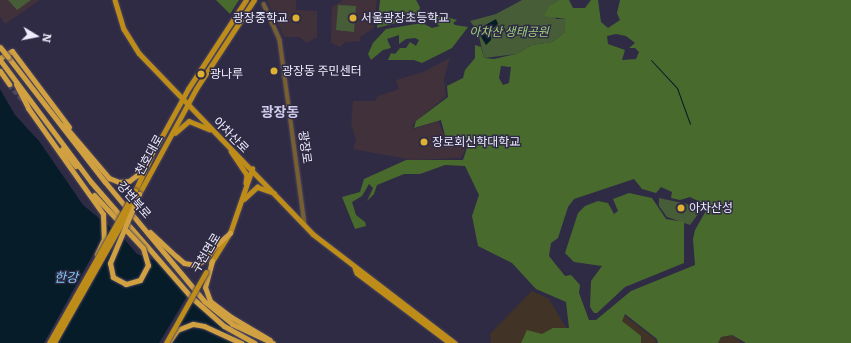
<!DOCTYPE html>
<html>
<head>
<meta charset="utf-8">
<style>
  body { margin:0 }
  #map { position:relative; width:851px; height:343px; overflow:hidden; background:#2f2b44; font-family:Literata,"Noto Sans KR",serif }
  div>[style] { position:absolute }
  [style*='--x'] { left:calc(var(--x)*1px); top:calc(var(--y)*1px); width:calc(var(--w)*1px); rotate:calc(var(--a)*1deg) }
  .commercial>* { inset:0; background:#413426 }
  .education>* { inset:0; background:#41313b }
  .green>* { inset:0; background:#475d37 }
  .forest>* { inset:0; background:#496a2d }
  .water>* { inset:0; background:#061c29 }
  .pier>* { inset:0; background:#2f2b44 }
  .stream>* { height:1px; margin:-0.5px; padding:0 0.5px; transform-origin:0.5px; border-radius:0.5px; background:#061c29 }
  .highway-tunnel>* { height:5px; margin-top:-2.5px; transform-origin:0; background:repeating-linear-gradient(90deg,#4c4860 0 5px,transparent 0 7.5px) }
  .roads { filter:drop-shadow(0 0 1px #4a465e) drop-shadow(0 0 1px #4a465e) }
  .minor>* { height:3.5px; margin:-1.75px; padding:0 1.75px; transform-origin:1.75px; border-radius:1.75px; background:#775f31 }
  .major>* { height:4.5px; margin:-2.25px; padding:0 2.25px; transform-origin:2.25px; border-radius:2.25px; background:#be8c18 }
  .highway>* { height:5px; margin:-2.5px; padding:0 2.5px; transform-origin:2.5px; border-radius:2.5px; background:#d1a141 }
  .bridges { filter:drop-shadow(0 0 1px #4a465e) drop-shadow(0 0 1px #4a465e) }
  .major-bridge>* { height:4.5px; margin:-2.25px; padding:0 2.25px; transform-origin:2.25px; border-radius:2.25px; background:#be8c18 }
  .highway-bridge>* { height:5px; margin:-2.5px; padding:0 2.5px; transform-origin:2.5px; border-radius:2.5px; background:#d1a141 }
  .dots>* { width:11px; height:11px; translate:-50% -50%; box-sizing:border-box; border:2px solid #2f2b44; border-radius:50% }
  span { translate:-50% -50%; white-space:nowrap; text-align:center; line-height:1.15; -webkit-text-stroke:3px #2f2b44; paint-order:stroke }
  .poi-label { font-size:12px; color:#edecfc }
  .right { translate:-100% -50%; text-align:right }
  .left { translate:0 -50%; text-align:left }
  .park-label { font-size:12px; color:#a0d17b; font-style:italic }
  .street-label { font-size:12px; color:#edecfc }
  .water-label { font-size:13px; color:#7dcaf8; font-style:italic }
  .quarter-label { font-size:14px; color:#d0ccec; font-weight:700 }
  .north { position:absolute; left:16px; top:16px; width:40px; height:40px; -webkit-text-stroke:3px #2f2b44; paint-order:stroke; rotate:100deg; font-size:11px; font-weight:700; line-height:16px; text-align:center; color:#edecfc }
  .north::after { content:''; display:block; margin:auto; width:14px; height:18px; background:#edecfc; clip-path:polygon(50% 0,100% 100%,50% 72%,0 100%) }
</style>
</head>
<body>
<div id="map">
  <div class="commercial">
    <i style="clip-path:polygon(532px 291px,549px 299px,565px 326px,580px 341px,616px 316px,625px 316px,655px 339px,656px 343px,491px 343px,490px 334px)"></i>
    <i style="clip-path:polygon(732px 335px,742px 343px,718px 343px,721px 337px)"></i>
  </div>
  <div class="education">
    <i style="clip-path:polygon(0 0,40px 0,5px 24px,0 17px)"></i>
    <i style="clip-path:polygon(267px 0,296px 0,296px 10px,317px 11px,317px 37px,307px 43px,299px 37px,284px 37px)"></i>
    <i style="clip-path:polygon(344px 0,377px 0,374px 28px,360px 37px,361px 41px,345px 42px,340px 47px,331px 43px,332px 7px)"></i>
    <i style="clip-path:polygon(450px 58px,444px 79px,446px 96px,412px 125px,414px 129px,438px 121px,446px 139px,465px 137px,467px 146px,461px 158px,412px 160px,353px 149px,356px 140px,351px 124px,353px 101px,375px 101px,378px 96px,399px 89px,396px 80px,423px 72px)"></i>
  </div>
  <div class="green">
    <i style="clip-path:polygon(8px 0,31px 0,17px 10px)"></i>
    <i style="clip-path:polygon(522px 0,559px 0,550px 5px,556px 19px,567px 19px,564px 33px,552px 42px,532px 45px,516px 54px,484px 58px,478px 32px,470px 21px,496px 14px)"></i>
    <i style="clip-path:polygon(338px 5px,356px 6px,354px 32px,336px 30px)"></i>
    <i style="clip-path:polygon(659px 198px,687px 204px,696px 208px,699px 207px,701px 210px,690px 225px,667px 217px,659px 206px)"></i>
  </div>
  <div class="forest">
    <i style="clip-path:polygon(216px 0,239px 0,230px 14px)"></i>
    <i style="clip-path:polygon(380px 0,416px 0,420px 7px,417px 22px,403px 21px,377px 28px)"></i>
    <i style="clip-path:polygon(evenodd,559px 0,569px 0,573px 8px,585px 8px,591px 0,598px 0,601px 22px,608px 28px,620px 20px,617px 13px,620px 0,851px 0,851px 343px,746px 343px,732px 335px,721px 337px,718px 343px,658px 343px,657px 339px,625px 314px,622px 321px,641px 336px,641px 343px,521px 343px,527px 330px,542px 334px,553px 328px,569px 328px,566px 302px,536px 289px,512px 263px,478px 246px,472px 216px,479px 195px,465px 166px,445px 165px,420px 174px,404px 174px,377px 185px,374px 194px,367px 201px,373px 188px,369px 184px,362px 196px,352px 202px,356px 215px,365px 222px,366px 226px,355px 229px,342px 197px,360px 192px,364px 179px,406px 160px,463px 160px,468px 145px,466px 137px,446px 139px,441px 120px,414px 128px,416px 121px,448px 97px,447px 86px,463px 78px,465px 70px,475px 58px,475px 45px,481px 47px,484px 58px,494px 59px,516px 54px,532px 45px,552px 42px,564px 33px,566px 19px,544px 16px,550px 5px,559px 0,616px 34px,626px 36px,635px 43px,629px 48px,635px 48px,639px 52px,636px 59px,622px 60px,625px 50px,608px 44px,607px 36px,616px 34px,559px 0,501px 66px,511px 67px,509px 83px,503px 85px,499px 78px,501px 66px,559px 0,634px 179px,642px 189px,656px 193px,661px 187px,672px 192px,671px 198px,680px 200px,690px 197px,702px 203px,707px 209px,695px 230px,693px 239px,695px 265px,631px 291px,596px 320px,589px 320px,579px 293px,580px 285px,571px 275px,565px 276px,549px 256px,551px 243px,558px 238px,568px 207px,574px 199px,634px 179px)"></i>
    <i style="clip-path:polygon(426px 11px,457px 20px,453px 23px,455px 25px,468px 27px,452px 48px,422px 63px,414px 60px,388px 60px,391px 53px,395px 54px,400px 48px,406px 48px,410px 42px,416px 46px,419px 40px,415px 38px,406px 39px,399px 44px,399px 35px,387px 39px,391px 48px,383px 50px,371px 60px,368px 54px,373px 43px,386px 29px,422px 23px,432px 28px,440px 26px,425px 17px)"></i>
    <i style="clip-path:polygon(629px 193px,652px 198px,666px 219px,684px 222px,684px 263px,625px 287px,597px 313px,594px 313px,590px 307px,591px 281px,602px 266px,574px 262px,565px 253px,578px 213px,585px 206px,598px 201px,608px 203px,614px 214px,618px 211px,613px 199px)"></i>
  </div>
  <div class="water">
    <i style="clip-path:polygon(496px 19px,498px 24px,491px 30px,491px 40px,486px 45px,477px 30px)"></i>
    <i style="clip-path:polygon(0 89px,15px 115px,39px 141px,83px 205px,123px 238px,137px 254px,156px 261px,198px 305px,264px 337px,285px 343px,0 343px)"></i>
  </div>
  <div class="pier">
    <i style="clip-path:polygon(112px 226px,123px 235px,116px 250px,111px 249px,58px 343px,44px 343px,103px 236px,106px 237px)"></i>
    <i style="clip-path:polygon(187px 296px,209px 310px,287px 343px,245px 343px,227px 333px,193px 302px,178px 328px,191px 323px,203px 328px,193px 326px,180px 331px,172px 343px,159px 343px)"></i>
  </div>
  <div class="stream">
    <i style="--x:651;--y:60;--w:38;--a:47"></i>
    <i style="--x:677;--y:88;--w:38;--a:70"></i>
  </div>
  <div class="highway-tunnel">
    <i style="--x:9;--y:84;--w:23;--a:49"></i>
  </div>
  <div class="roads">
    <div class="minor">
      <i style="--x:264;--y:4;--w:39;--a:66"></i>
      <i style="--x:280;--y:40;--w:187;--a:82.3"></i>
    </div>
    <div class="major">
      <i style="--x:115;--y:0;--w:30;--a:73"></i>
      <i style="--x:124;--y:29;--w:28;--a:58"></i>
      <i style="--x:139;--y:53;--w:251;--a:46.1"></i>
      <i style="--x:313;--y:234;--w:179;--a:37.5"></i>
      <i style="--x:175;--y:133;--w:18;--a:-41"></i>
      <i style="--x:189;--y:121;--w:22;--a:22"></i>
      <i style="--x:155;--y:149;--w:68;--a:-61.2"></i>
      <i style="--x:188;--y:89;--w:106;--a:-56.9"></i>
      <i style="--x:231;--y:151;--w:29;--a:56"></i>
      <i style="--x:247;--y:175;--w:8;--a:97"></i>
      <i style="--x:135;--y:191;--w:38;--a:-65"></i>
      <i style="--x:139;--y:194;--w:119;--a:-61.5"></i>
      <i style="--x:196;--y:89;--w:106;--a:-56.9"></i>
      <i style="--x:244;--y:199;--w:18;--a:-43"></i>
      <i style="--x:257;--y:187;--w:18;--a:19"></i>
      <i style="--x:211;--y:263;--w:36;--a:-58"></i>
      <i style="--x:230;--y:233;--w:68;--a:-71"></i>
      <i style="--x:355;--y:268;--w:5;--a:68"></i>
      <i style="--x:357;--y:273;--w:116;--a:37"></i>
    </div>
    <div class="highway">
      <i style="--x:8;--y:57;--w:158;--a:52.2"></i>
      <i style="--x:105;--y:182;--w:155;--a:50.2"></i>
      <i style="--x:204;--y:301;--w:36;--a:39"></i>
      <i style="--x:232;--y:324;--w:45;--a:24.9"></i>
      <i style="--x:0;--y:58;--w:14;--a:-30"></i>
      <i style="--x:12;--y:51;--w:95;--a:53.1"></i>
      <i style="--x:0;--y:60;--w:152;--a:53.3"></i>
      <i style="--x:91;--y:182;--w:151;--a:49"></i>
      <i style="--x:190;--y:296;--w:45;--a:41.4"></i>
      <i style="--x:224;--y:326;--w:35;--a:29"></i>
      <i style="--x:0;--y:71;--w:16;--a:55"></i>
      <i style="--x:16;--y:84;--w:27;--a:63"></i>
      <i style="--x:28;--y:108;--w:130;--a:54.7"></i>
      <i style="--x:103;--y:214;--w:25;--a:88"></i>
      <i style="--x:104;--y:239;--w:17;--a:115"></i>
      <i style="--x:64;--y:125;--w:70;--a:49.7"></i>
      <i style="--x:109;--y:178;--w:11;--a:22"></i>
      <i style="--x:119;--y:182;--w:10;--a:-6"></i>
      <i style="--x:129;--y:181;--w:10;--a:-37"></i>
      <i style="--x:137;--y:175;--w:34;--a:-56"></i>
      <i style="--x:62;--y:149;--w:22;--a:51"></i>
      <i style="--x:94;--y:195;--w:38;--a:47"></i>
      <i style="--x:150;--y:232;--w:37;--a:43"></i>
      <i style="--x:177;--y:257;--w:9;--a:41"></i>
      <i style="--x:184;--y:263;--w:11;--a:10"></i>
      <i style="--x:195;--y:265;--w:11;--a:-27"></i>
      <i style="--x:205;--y:260;--w:17;--a:-54"></i>
      <i style="--x:215;--y:246;--w:20;--a:-41"></i>
      <i style="--x:212;--y:261;--w:27;--a:105"></i>
      <i style="--x:205;--y:287;--w:15;--a:70"></i>
      <i style="--x:210;--y:301;--w:26;--a:37"></i>
      <i style="--x:231;--y:317;--w:45;--a:30.5"></i>
      <i style="--x:168;--y:343;--w:16;--a:-55"></i>
      <i style="--x:177;--y:330;--w:17;--a:-21"></i>
      <i style="--x:193;--y:324;--w:11;--a:10"></i>
      <i style="--x:204;--y:326;--w:41;--a:24.7"></i>
    </div>
  </div>
  <div class="bridges">
    <div class="major-bridge">
      <i style="--x:49;--y:343;--w:175;--a:-60.5"></i>
      <i style="--x:54;--y:343;--w:159;--a:-60.5"></i>
      <i style="--x:166;--y:343;--w:81;--a:-60.6"></i>
    </div>
    <div class="highway-bridge">
      <i style="--x:0;--y:47;--w:13;--a:51"></i>
      <i style="--x:127;--y:231;--w:23;--a:47"></i>
      <i style="--x:143;--y:248;--w:18;--a:74"></i>
      <i style="--x:148;--y:265;--w:17;--a:118"></i>
      <i style="--x:140;--y:280;--w:15;--a:164"></i>
      <i style="--x:126;--y:284;--w:15;--a:-152"></i>
      <i style="--x:113;--y:277;--w:14;--a:-102"></i>
      <i style="--x:110;--y:263;--w:75;--a:-67.2"></i>
    </div>
  </div>
  <div class="dots">
    <i style="left:296px;top:18px;background:#deb133"></i>
    <i style="left:353px;top:18px;background:#deb133"></i>
    <i style="left:274px;top:71px;background:#deb133"></i>
    <i style="left:201px;top:74px;background:#deb133"></i>
    <i style="left:424px;top:142px;background:#deb133"></i>
    <i style="left:681px;top:208px;background:#deb133"></i>
  </div>
  <div class="poi-label">
    <span class="right" style="left:288px;top:18px">광장중학교</span>
    <span class="left" style="left:361px;top:18px">서울광장초등학교</span>
    <span class="left" style="left:282px;top:71px">광장동 주민센터</span>
    <span class="left" style="left:210px;top:74px">광나루</span>
    <span class="left" style="left:432px;top:142px">장로회신학대학교</span>
    <span class="left" style="left:689px;top:208px">아차산성</span>
  </div>
  <div class="park-label">
    <span style="left:509px;top:32px">아차산 생태공원</span>
  </div>
  <div class="street-label">
    <span style="left:231px;top:135px;rotate:45deg">아차산로</span>
    <span style="left:305px;top:147px;rotate:82deg">광장로</span>
    <span style="left:149px;top:155px;rotate:-61deg">천호대로</span>
    <span style="left:134px;top:200px;rotate:49deg">강변북로</span>
    <span style="left:206px;top:253px;rotate:-59deg">구천면로</span>
  </div>
  <div class="water-label">
    <span style="left:66px;top:277px">한강</span>
  </div>
  <div class="quarter-label">
    <span style="left:280px;top:111px">광장동</span>
  </div>
  <div class="north">N</div>
</div>
</body>
</html>
